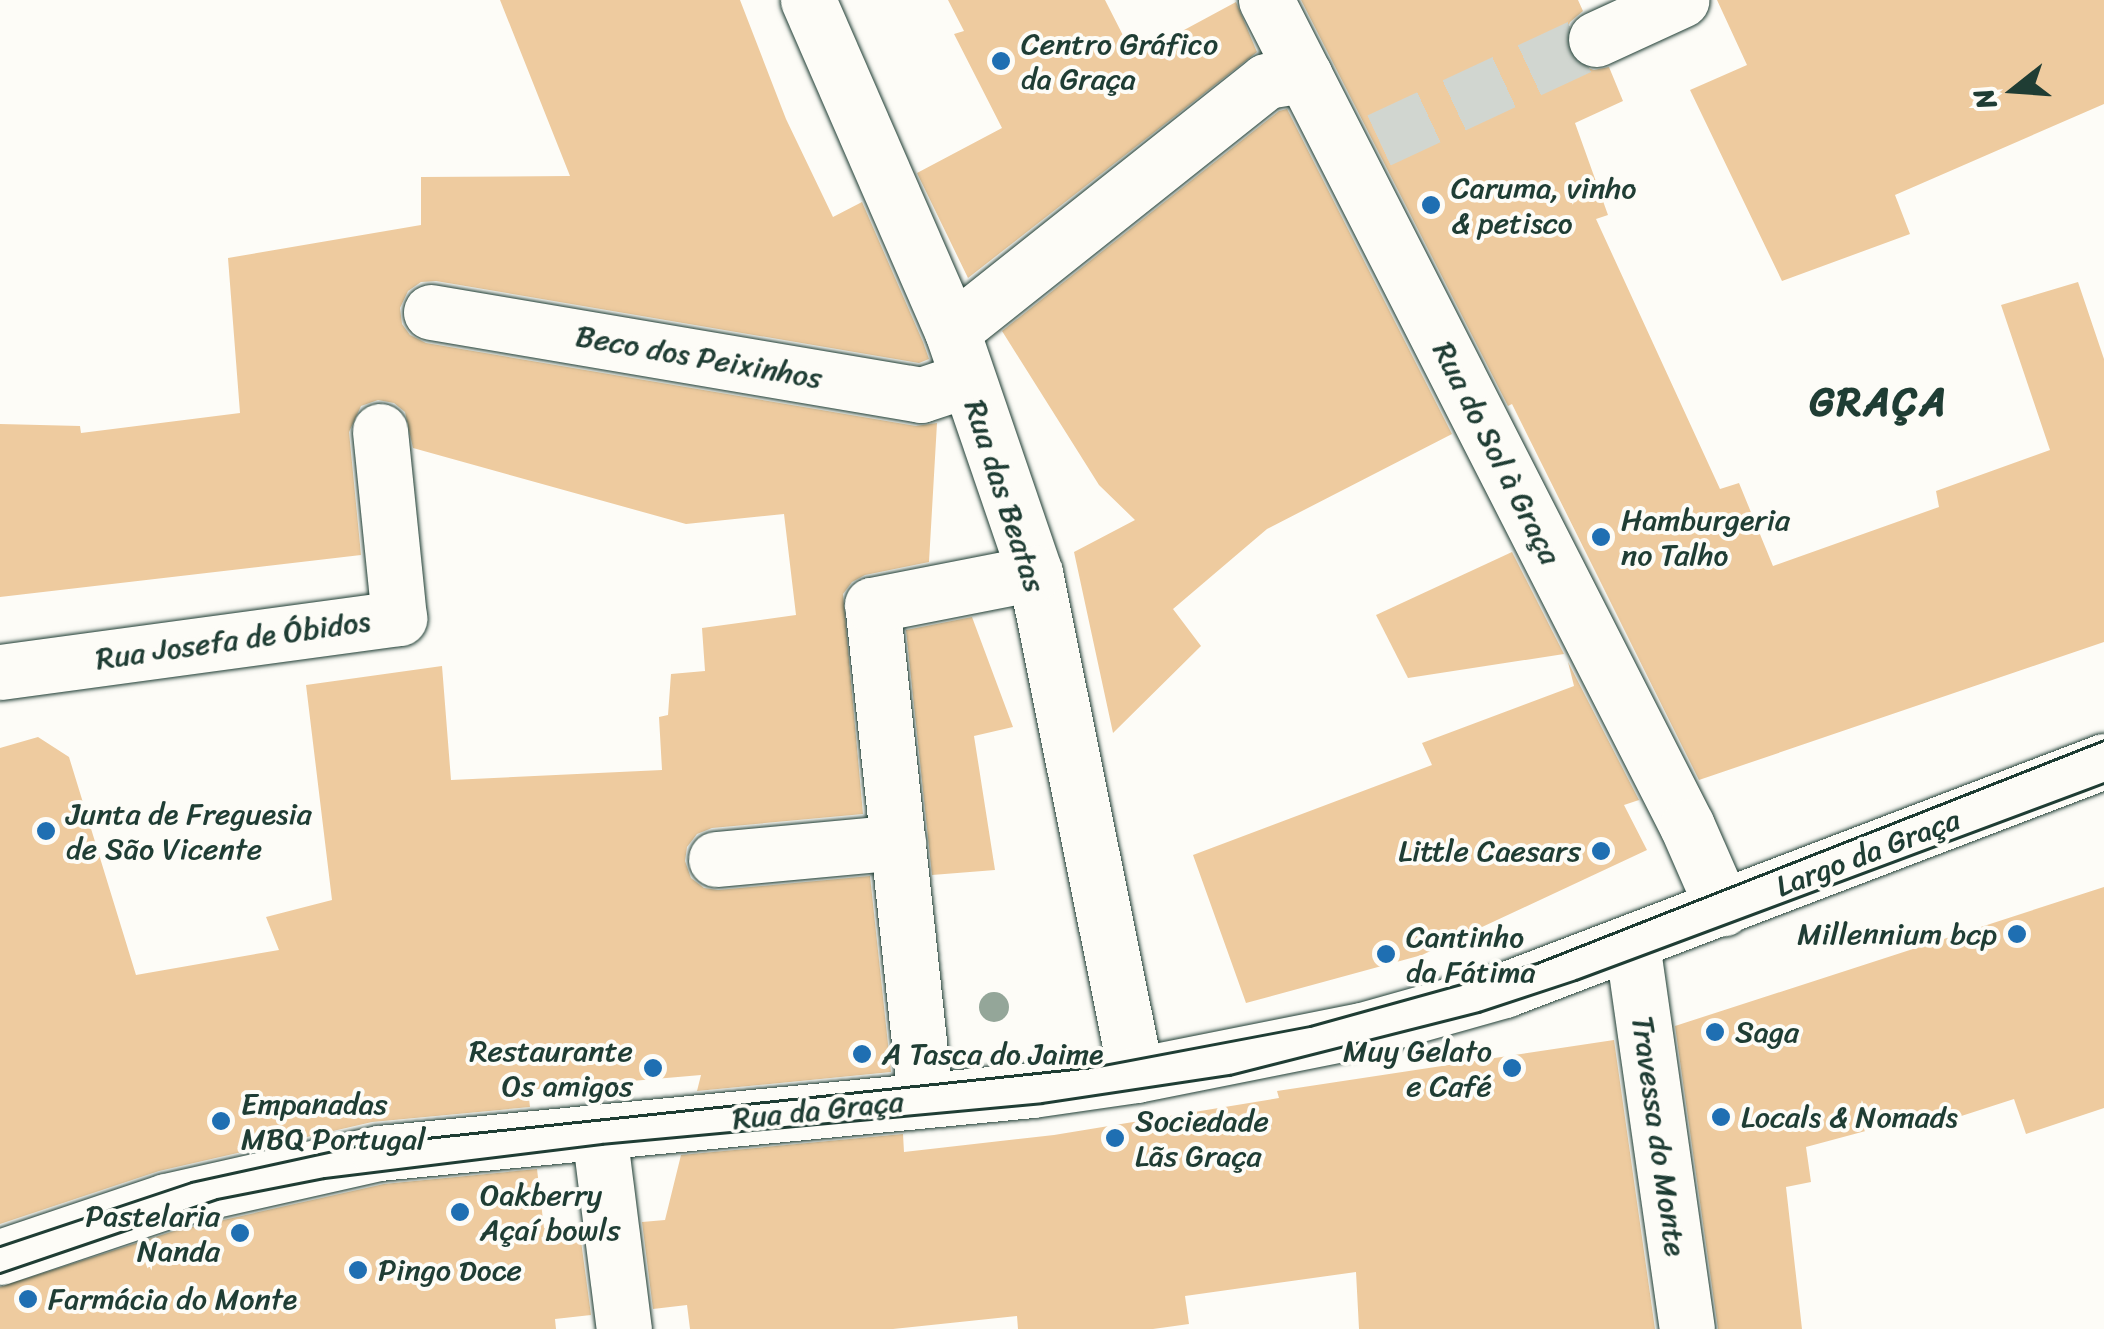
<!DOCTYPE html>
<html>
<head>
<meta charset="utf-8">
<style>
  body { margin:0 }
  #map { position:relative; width:2104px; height:1329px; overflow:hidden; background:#fdfcf7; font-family:Sriracha,sans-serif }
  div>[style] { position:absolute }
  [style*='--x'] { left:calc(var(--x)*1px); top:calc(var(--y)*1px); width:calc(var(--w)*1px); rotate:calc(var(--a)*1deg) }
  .building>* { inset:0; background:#eecb9f }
  .street-tunnel>* { height:55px; margin-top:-27.5px; transform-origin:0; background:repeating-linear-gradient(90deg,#d1d6d0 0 55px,transparent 0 83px) }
  .roads { filter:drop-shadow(0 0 2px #1f3d34) drop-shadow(0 0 2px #1f3d34) }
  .street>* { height:55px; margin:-27.5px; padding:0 27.5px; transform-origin:27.5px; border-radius:27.5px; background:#fdfcf7 }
  .tram>* { height:2.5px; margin:-1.25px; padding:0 1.25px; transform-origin:1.25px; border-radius:1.25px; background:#1f3d34 }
  .trees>* { width:30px; height:30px; margin:-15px; border-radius:50%; background:#94a699 }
  .dots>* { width:28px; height:28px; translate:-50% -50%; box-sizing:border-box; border:5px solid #fdfcf7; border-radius:50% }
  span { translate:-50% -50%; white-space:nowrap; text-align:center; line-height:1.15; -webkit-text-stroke:8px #fdfcf7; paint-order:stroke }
  .poi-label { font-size:30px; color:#1f3d34 }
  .left { translate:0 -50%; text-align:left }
  .right { translate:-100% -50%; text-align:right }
  .street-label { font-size:30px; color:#1f3d34 }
  .district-label { font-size:40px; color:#1f3d34; font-weight:700; letter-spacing:2.5px }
  .north { position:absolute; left:1964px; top:40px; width:100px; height:100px; -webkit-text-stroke:8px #fdfcf7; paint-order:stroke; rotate:253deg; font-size:28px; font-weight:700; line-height:40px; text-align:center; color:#1f3d34 }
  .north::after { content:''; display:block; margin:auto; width:35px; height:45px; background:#1f3d34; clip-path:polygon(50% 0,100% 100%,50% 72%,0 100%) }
</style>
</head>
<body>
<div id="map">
  <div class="building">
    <i style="clip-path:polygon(500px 0,740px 0,786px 119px,833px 217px,862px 202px,923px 342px,929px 359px,919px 363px,436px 281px,421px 282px,408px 291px,400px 308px,402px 324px,410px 335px,426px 343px,916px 426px,937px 423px,929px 562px,865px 575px,852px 582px,843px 594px,863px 814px,712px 828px,697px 834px,687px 847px,685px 861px,691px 878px,704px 888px,718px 890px,870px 876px,891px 1072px,697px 1091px,701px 1075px,528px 1090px,530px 1107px,372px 1122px,159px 1171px,0 1224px,0 748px,38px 737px,69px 757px,136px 975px,279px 950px,266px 917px,332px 900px,306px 685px,442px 666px,451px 780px,662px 770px,659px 717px,668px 715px,671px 674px,705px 671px,702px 628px,796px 615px,784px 514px,686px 524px,413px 448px,405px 412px,394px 403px,378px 400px,361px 406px,349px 432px,361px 555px,0 597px,0 424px,80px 426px,81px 433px,240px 413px,228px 258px,421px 225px,421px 177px,570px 176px)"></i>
    <i style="clip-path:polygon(948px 0,1105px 0,1134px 57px,1236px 2px,1257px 52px,968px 278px,917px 173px,1002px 128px,954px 34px,964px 31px)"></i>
    <i style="clip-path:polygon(1301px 0,1578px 0,1583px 11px,1570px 22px,1565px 35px,1567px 51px,1579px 65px,1594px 70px,1609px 67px,1623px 101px,1575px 123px,1608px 215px,1596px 219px,1720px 489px,1739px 483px,1773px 566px,1939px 507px,1936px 491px,2050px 450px,2001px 305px,2078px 282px,2104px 359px,2104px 642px,1699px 780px,1512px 404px,1508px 406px)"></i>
    <i style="clip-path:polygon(1717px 0,2104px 0,2104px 104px,1895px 195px,1910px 234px,1782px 281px,1690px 90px,1747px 65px)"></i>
    <i style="clip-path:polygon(1287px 109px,1452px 434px,1267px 529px,1173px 609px,1201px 646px,1113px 733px,1074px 552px,1135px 520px,1099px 485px,1002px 331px,1279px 111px)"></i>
    <i style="clip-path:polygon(1512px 552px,1564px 654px,1408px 678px,1376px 615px)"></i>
    <i style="clip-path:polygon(972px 617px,1013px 727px,974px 736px,995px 870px,932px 875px,906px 630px)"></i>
    <i style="clip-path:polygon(1568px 662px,1639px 800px,1624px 805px,1647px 850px,1422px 955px,1246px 1003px,1193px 855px,1432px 765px,1422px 743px,1574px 686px)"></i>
    <i style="clip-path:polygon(2104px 887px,2104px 1108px,2026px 1134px,2014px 1099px,1918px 1130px,1914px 1118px,1806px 1147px,1811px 1182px,1786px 1187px,1802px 1329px,1718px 1329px,1675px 1026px)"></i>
    <i style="clip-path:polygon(1614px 1040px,1655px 1329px,1359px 1329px,1356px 1272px,1185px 1296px,1189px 1324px,1153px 1329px,1018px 1329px,1017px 1316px,893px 1329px,690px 1329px,687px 1305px,653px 1309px,642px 1222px,665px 1220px,681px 1155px,903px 1134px,904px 1152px,1054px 1135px,1279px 1098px,1277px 1091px)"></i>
    <i style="clip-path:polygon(537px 1169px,544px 1228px,579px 1226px,591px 1315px,555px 1319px,556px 1329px,0 1329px,0 1287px,174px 1231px,384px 1184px)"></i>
  </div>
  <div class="street-tunnel">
    <i style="--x:1379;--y:140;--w:239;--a:-25"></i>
  </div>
  <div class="roads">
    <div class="street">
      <i style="--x:808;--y:0;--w:361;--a:66.5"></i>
      <i style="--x:952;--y:331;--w:256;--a:71.1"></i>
      <i style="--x:1035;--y:573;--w:512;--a:78.62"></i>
      <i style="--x:1266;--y:0;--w:927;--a:62.99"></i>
      <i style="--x:1687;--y:826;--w:90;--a:66.3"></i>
      <i style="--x:1596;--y:39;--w:94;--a:-24.6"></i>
      <i style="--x:431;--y:312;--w:497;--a:9.6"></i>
      <i style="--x:921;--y:395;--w:47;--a:-18.4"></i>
      <i style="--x:952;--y:331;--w:401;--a:-38.5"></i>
      <i style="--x:1266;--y:81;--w:39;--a:-9"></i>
      <i style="--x:0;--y:672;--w:403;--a:-7.7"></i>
      <i style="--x:399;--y:618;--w:188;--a:-95.8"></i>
      <i style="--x:716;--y:859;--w:183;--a:-5.3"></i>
      <i style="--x:1632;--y:943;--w:390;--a:81.9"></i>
      <i style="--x:925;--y:1098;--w:496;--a:-96.1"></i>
      <i style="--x:872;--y:605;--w:166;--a:-11.1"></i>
      <i style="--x:599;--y:1132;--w:199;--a:82.8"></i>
      <i style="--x:0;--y:1257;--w:175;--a:-18.6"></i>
      <i style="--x:166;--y:1201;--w:218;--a:-12.7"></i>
      <i style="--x:379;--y:1153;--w:656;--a:-5.51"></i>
      <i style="--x:1032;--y:1090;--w:105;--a:-8.2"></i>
      <i style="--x:1136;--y:1075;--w:230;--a:-11.3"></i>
      <i style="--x:1362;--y:1030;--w:148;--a:-15.7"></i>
      <i style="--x:1504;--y:990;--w:642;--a:-20.89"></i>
    </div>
  </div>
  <div class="tram">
    <i style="--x:0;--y:1246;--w:201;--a:-18.5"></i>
    <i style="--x:191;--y:1182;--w:174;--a:-12.3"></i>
    <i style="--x:361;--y:1145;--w:736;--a:-6.08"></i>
    <i style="--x:1093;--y:1067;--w:221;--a:-10.7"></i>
    <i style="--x:1310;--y:1026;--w:236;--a:-15.5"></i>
    <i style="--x:1537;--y:963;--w:609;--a:-21.47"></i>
    <i style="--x:0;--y:1273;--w:229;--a:-18.8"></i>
    <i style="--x:217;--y:1199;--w:109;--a:-11.1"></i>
    <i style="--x:324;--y:1178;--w:280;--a:-7"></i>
    <i style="--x:602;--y:1144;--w:442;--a:-5.3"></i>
    <i style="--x:1042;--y:1103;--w:190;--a:-8.5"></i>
    <i style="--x:1230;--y:1075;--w:257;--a:-14.2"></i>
    <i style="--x:1479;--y:1012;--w:102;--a:-18.3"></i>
    <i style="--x:1576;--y:980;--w:564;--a:-20.46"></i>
  </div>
  <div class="trees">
    <i style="left:994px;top:1007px"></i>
  </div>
  <div class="dots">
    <i style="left:1001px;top:61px;background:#1f6fb2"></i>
    <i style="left:1431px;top:205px;background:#1f6fb2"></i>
    <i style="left:1601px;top:537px;background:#1f6fb2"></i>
    <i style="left:46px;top:831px;background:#1f6fb2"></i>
    <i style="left:1601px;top:851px;background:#1f6fb2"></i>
    <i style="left:2017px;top:934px;background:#1f6fb2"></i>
    <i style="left:1386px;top:954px;background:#1f6fb2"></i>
    <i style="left:1715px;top:1032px;background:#1f6fb2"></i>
    <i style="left:862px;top:1054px;background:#1f6fb2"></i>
    <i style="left:653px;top:1068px;background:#1f6fb2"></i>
    <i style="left:1512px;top:1068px;background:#1f6fb2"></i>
    <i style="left:1721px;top:1117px;background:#1f6fb2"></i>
    <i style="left:221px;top:1121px;background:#1f6fb2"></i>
    <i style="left:1115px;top:1138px;background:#1f6fb2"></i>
    <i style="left:460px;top:1212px;background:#1f6fb2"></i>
    <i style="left:240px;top:1233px;background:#1f6fb2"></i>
    <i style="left:358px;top:1270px;background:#1f6fb2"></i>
    <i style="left:28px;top:1299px;background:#1f6fb2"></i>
  </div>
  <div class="poi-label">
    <span class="left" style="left:1021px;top:61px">Centro Gráfico<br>da Graça</span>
    <span class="left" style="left:1451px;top:205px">Caruma, vinho<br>&amp; petisco</span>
    <span class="left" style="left:1621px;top:537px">Hamburgeria<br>no Talho</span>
    <span class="left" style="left:66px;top:831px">Junta de Freguesia<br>de São Vicente</span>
    <span class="right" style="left:1581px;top:851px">Little Caesars</span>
    <span class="right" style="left:1997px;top:934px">Millennium bcp</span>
    <span class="left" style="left:1406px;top:954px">Cantinho<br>da Fátima</span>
    <span class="left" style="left:1735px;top:1032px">Saga</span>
    <span class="right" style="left:633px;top:1068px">Restaurante<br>Os amigos</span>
    <span class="right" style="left:1492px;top:1068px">Muy Gelato<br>e Café</span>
    <span class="left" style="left:882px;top:1054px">A Tasca do Jaime</span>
    <span class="left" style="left:241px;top:1121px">Empanadas<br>MBQ Portugal</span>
    <span class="left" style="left:1741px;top:1117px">Locals &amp; Nomads</span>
    <span class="left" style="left:1135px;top:1138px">Sociedade<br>Lãs Graça</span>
    <span class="left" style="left:480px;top:1212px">Oakberry<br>Açaí bowls</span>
    <span class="right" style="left:220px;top:1233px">Pastelaria<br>Nanda</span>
    <span class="left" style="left:378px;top:1270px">Pingo Doce</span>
    <span class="left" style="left:48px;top:1299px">Farmácia do Monte</span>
  </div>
  <div class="street-label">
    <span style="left:699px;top:357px;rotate:10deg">Beco dos Peixinhos</span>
    <span style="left:1497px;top:453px;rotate:63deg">Rua do Sol à Graça</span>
    <span style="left:1005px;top:496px;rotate:72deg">Rua das Beatas</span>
    <span style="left:233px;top:640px;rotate:-8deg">Rua Josefa de Óbidos</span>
    <span style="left:1868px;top:853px;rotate:-21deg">Largo da Graça</span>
    <span style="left:818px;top:1110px;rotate:-6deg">Rua da Graça</span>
    <span style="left:1659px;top:1136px;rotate:82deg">Travessa do Monte</span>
  </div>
  <div class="district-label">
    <span style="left:1879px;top:402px">GRAÇA</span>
  </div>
  <div class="north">N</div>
</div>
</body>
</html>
